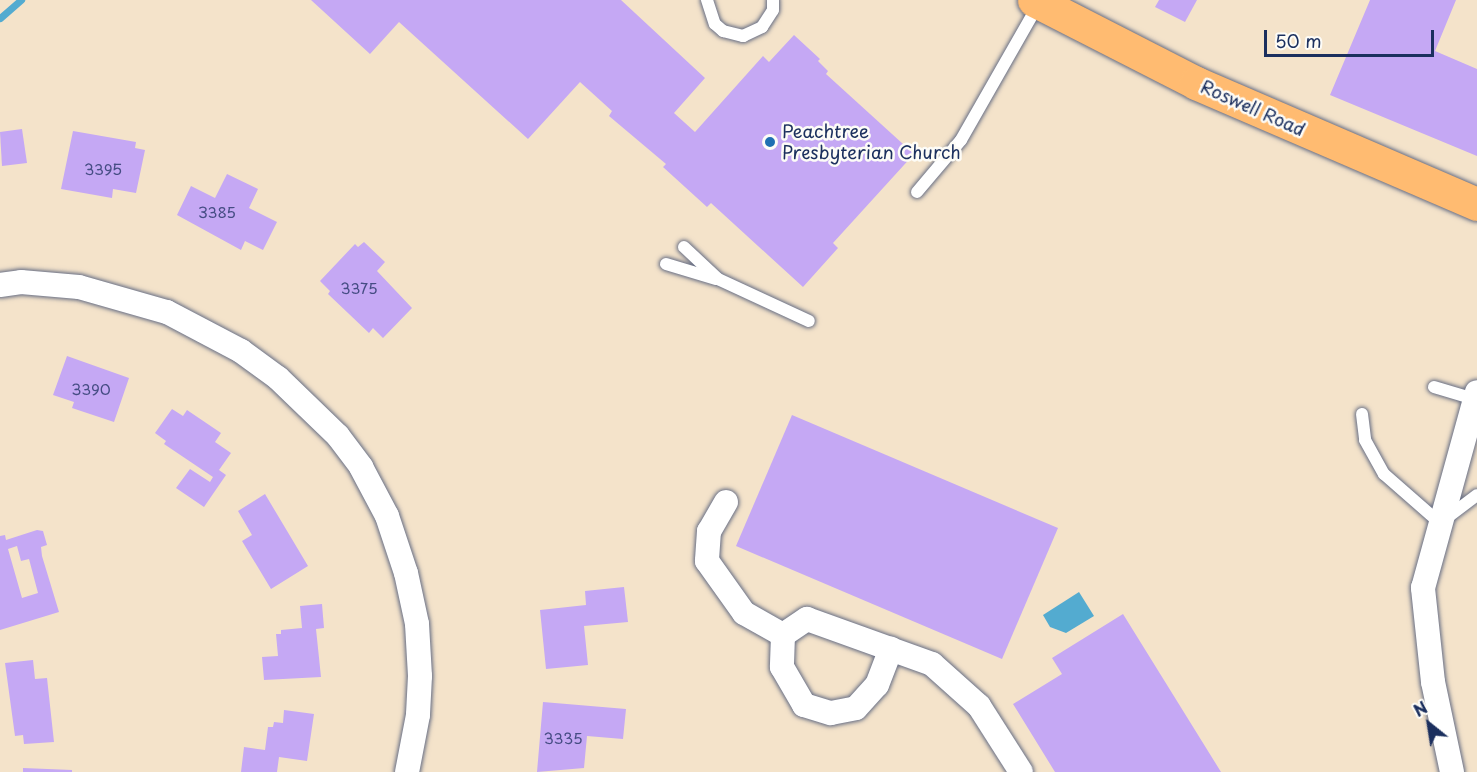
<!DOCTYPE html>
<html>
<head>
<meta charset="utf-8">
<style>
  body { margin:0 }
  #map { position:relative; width:1477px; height:772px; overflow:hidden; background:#f4e3ca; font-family:"Playpen Sans",sans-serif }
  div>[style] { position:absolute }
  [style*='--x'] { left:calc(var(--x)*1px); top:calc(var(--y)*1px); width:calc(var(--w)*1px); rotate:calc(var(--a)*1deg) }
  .water>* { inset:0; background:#53abd0 }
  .stream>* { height:7px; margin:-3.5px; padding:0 3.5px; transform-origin:3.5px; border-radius:3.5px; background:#53abd0 }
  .building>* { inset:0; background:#c5a8f4 }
  .roads { filter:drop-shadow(0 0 2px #676e84) drop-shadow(0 0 2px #676e84) }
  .service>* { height:12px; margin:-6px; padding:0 6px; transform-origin:6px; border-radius:6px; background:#fff }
  .minor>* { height:24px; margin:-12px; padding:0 12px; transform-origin:12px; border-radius:12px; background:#fff }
  .primary>* { height:33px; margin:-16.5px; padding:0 16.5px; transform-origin:16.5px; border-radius:16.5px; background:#ffbb71 }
  .dots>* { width:16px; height:16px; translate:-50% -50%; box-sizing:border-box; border:3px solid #fdfcf7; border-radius:50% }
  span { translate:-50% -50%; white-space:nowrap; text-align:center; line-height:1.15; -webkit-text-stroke:5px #fdfcf7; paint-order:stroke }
  .number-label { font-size:15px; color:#464d84 }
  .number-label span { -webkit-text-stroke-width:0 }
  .street-label { font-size:18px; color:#1b2f5e }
  .poi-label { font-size:18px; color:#1b2f5e }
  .left { translate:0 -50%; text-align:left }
  .north { position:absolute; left:1399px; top:694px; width:60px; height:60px; -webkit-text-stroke:4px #fdfcf7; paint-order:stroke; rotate:330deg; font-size:16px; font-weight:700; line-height:24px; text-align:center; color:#1b2f5e }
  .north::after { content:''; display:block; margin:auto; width:21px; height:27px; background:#1b2f5e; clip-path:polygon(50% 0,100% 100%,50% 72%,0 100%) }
  .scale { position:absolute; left:1264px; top:30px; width:170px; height:27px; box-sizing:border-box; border:3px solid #1b2f5e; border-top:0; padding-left:8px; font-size:18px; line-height:21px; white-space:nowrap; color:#1b2f5e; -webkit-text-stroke:4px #fdfcf7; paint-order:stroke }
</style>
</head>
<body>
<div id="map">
  <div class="water">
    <i style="clip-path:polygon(1079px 592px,1094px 616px,1066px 633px,1050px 627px,1043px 615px)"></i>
  </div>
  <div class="stream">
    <i style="--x:0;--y:18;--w:28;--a:-41"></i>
  </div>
  <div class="building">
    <i style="clip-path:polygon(311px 0,621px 0,705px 78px,674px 113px,695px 132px,763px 56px,769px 62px,794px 35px,820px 59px,818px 61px,828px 71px,826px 74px,914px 154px,833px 243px,838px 248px,803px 287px,711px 203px,707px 207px,663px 167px,666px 164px,609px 116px,612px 111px,580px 82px,528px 139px,399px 22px,370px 54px)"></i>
    <i style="clip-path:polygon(1159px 0,1197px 0,1185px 22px,1155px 7px)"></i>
    <i style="clip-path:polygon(1370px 0,1456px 0,1435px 51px,1477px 69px,1477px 156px,1330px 95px)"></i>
    <i style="clip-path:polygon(22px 129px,27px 163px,2px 166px,0 132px)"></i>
    <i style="clip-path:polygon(73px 131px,136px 142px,135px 148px,145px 150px,136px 193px,113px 189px,112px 198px,61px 189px)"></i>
    <i style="clip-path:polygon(227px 174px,258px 189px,249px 208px,277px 222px,263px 250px,245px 241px,241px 250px,177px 215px,191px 186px,215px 198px)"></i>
    <i style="clip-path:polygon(364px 242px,385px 262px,377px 271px,412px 308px,383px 338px,373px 328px,369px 333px,328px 294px,330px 291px,320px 281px,355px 244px,358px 247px)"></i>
    <i style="clip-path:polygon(67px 356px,129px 378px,114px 422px,72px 408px,74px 402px,53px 395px)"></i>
    <i style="clip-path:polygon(172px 409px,183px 416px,187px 410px,221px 433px,215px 442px,231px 453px,219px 470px,226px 475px,204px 507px,176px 488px,190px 469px,210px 482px,213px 477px,164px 444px,166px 441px,155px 433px)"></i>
    <i style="clip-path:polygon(792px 415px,1058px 528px,1002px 659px,736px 546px)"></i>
    <i style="clip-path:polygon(265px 494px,308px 566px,271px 589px,242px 541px,252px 535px,238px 511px)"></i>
    <i style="clip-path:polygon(evenodd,37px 530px,43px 531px,47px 545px,41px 547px,42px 556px,59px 612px,0 630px,0 536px,5px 535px,6px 540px,37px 530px,17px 546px,21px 561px,29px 559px,38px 593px,22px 598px,8px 549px,17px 546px)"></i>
    <i style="clip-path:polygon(624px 587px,628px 622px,584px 626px,588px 665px,546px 669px,540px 610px,586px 605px,585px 591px)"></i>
    <i style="clip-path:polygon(322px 604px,324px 628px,316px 629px,321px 677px,264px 680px,262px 657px,278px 656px,276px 634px,281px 634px,281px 630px,302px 628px,300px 606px)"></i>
    <i style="clip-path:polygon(1123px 614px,1221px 772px,1055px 772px,1013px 704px,1062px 674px,1052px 658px)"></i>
    <i style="clip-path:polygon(33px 660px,35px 679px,47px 678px,54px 742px,24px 744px,23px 735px,15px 736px,5px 663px)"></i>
    <i style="clip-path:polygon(543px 702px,626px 709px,623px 739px,587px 736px,584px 768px,537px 772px)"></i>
    <i style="clip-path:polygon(284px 710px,314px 714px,307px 761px,279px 757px,277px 772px,241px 772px,244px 747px,265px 750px,268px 727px,273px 727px,274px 722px,283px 723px)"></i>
    <i style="clip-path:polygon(23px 768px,72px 770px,72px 772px,23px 772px)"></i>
  </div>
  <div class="roads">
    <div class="service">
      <i style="--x:707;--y:0;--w:25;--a:72"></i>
      <i style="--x:715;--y:24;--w:11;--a:41"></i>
      <i style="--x:723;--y:31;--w:21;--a:14"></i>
      <i style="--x:743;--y:36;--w:21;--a:-25"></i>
      <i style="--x:762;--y:27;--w:20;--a:-57"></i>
      <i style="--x:773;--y:10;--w:10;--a:-90"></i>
      <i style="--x:917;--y:192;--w:68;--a:-49.8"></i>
      <i style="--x:961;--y:140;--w:155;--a:-60.3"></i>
      <i style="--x:684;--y:247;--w:47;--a:43.3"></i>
      <i style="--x:718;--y:279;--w:100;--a:24.8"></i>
      <i style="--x:666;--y:264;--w:52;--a:16.7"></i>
      <i style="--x:1434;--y:387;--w:42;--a:16.7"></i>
      <i style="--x:1362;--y:414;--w:26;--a:83"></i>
      <i style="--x:1365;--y:440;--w:39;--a:61"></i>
      <i style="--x:1384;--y:474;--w:74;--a:41.2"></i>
      <i style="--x:1440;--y:523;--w:46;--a:-37.1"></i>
    </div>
    <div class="minor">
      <i style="--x:0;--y:285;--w:21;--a:-8"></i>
      <i style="--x:21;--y:282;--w:58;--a:4.9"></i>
      <i style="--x:79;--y:287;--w:91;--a:15.9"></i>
      <i style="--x:167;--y:312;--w:84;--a:27.8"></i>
      <i style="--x:241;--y:351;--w:46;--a:36.1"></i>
      <i style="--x:278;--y:378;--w:83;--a:44"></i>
      <i style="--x:338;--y:436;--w:39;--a:53"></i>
      <i style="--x:361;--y:467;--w:55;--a:62"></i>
      <i style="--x:387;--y:516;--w:60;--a:71.6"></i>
      <i style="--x:406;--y:573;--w:52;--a:77.8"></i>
      <i style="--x:417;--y:624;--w:52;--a:86.7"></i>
      <i style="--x:420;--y:676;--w:39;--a:93"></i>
      <i style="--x:418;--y:715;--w:58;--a:100.9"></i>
      <i style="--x:726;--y:502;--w:34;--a:120"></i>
      <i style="--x:709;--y:531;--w:30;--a:94"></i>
      <i style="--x:707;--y:561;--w:64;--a:54.6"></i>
      <i style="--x:744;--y:613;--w:45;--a:29.4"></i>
      <i style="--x:783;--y:635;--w:29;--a:-34"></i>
      <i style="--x:807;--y:619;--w:133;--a:19.8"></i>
      <i style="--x:932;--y:664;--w:63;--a:41.8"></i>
      <i style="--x:979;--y:706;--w:78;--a:57.5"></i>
      <i style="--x:783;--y:635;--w:32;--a:92"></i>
      <i style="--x:782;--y:667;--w:44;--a:59.9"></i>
      <i style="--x:804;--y:705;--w:28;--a:17"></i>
      <i style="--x:831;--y:713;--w:25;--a:-11"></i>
      <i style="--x:856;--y:708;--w:31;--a:-48"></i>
      <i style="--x:877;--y:685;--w:39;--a:-69"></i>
      <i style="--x:1452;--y:772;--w:92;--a:-101.9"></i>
      <i style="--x:1433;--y:682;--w:95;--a:-96.1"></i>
      <i style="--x:1423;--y:588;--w:203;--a:-74.6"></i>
    </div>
    <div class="primary">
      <i style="--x:1034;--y:0;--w:182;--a:27.1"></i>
      <i style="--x:1196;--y:83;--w:306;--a:23.3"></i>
    </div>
  </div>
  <div class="dots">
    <i style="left:770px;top:142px;background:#1f6fb2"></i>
  </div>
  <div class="number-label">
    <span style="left:103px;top:169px">3395</span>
    <span style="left:217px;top:212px">3385</span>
    <span style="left:359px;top:288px">3375</span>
    <span style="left:91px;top:389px">3390</span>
    <span style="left:563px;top:738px">3335</span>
  </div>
  <div class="street-label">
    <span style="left:1253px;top:108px;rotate:24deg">Roswell Road</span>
  </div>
  <div class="poi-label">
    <span class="left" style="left:782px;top:142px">Peachtree<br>Presbyterian Church</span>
  </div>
  <div class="north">N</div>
  <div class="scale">50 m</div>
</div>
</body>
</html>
